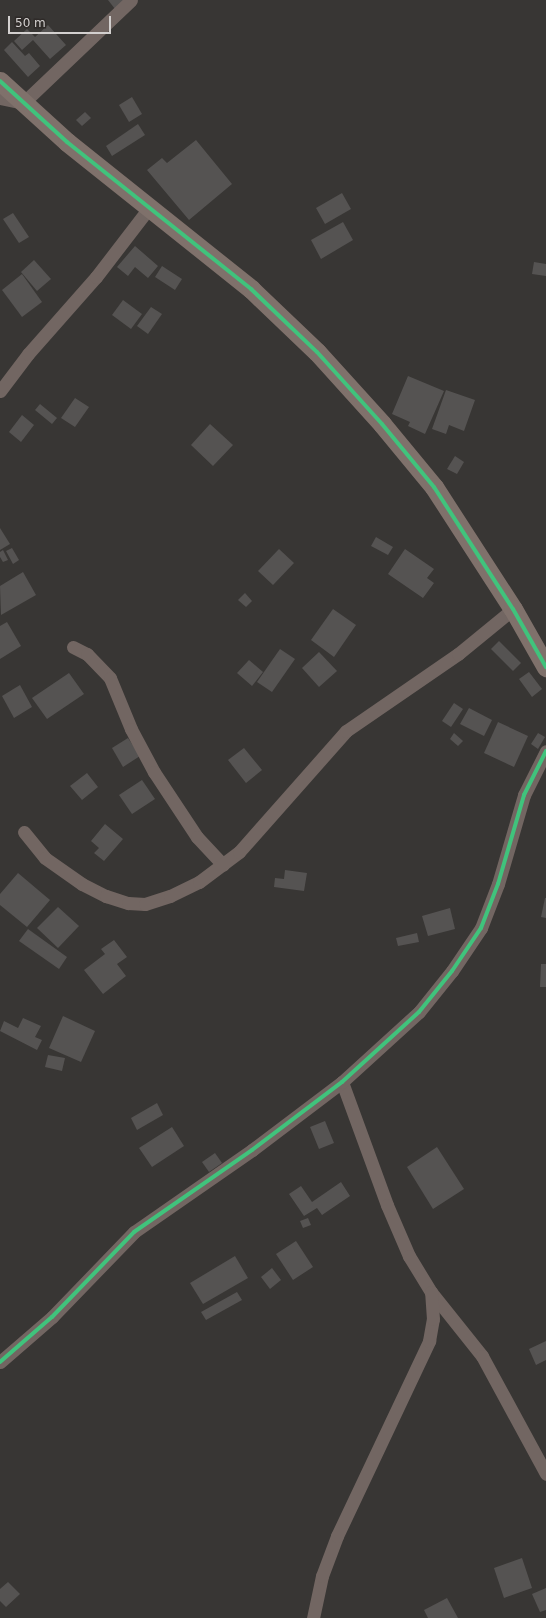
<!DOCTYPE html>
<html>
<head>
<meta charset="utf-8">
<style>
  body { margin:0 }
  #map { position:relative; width:546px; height:1618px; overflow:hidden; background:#383634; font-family:"DejaVu Sans",sans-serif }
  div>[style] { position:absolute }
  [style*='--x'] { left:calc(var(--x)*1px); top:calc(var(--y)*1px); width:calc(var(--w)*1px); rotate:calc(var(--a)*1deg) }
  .building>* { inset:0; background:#555352 }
  .street>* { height:13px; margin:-6.5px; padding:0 6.5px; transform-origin:6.5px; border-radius:6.5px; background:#726662 }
  .secondary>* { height:19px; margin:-9.5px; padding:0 9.5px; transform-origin:9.5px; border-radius:9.5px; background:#7f716b }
  .cycleway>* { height:4px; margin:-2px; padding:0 2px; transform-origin:2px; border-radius:2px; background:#40c37c }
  span { translate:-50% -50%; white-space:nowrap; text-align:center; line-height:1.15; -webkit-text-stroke:3px #2f2b29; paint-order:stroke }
  .scale { position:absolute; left:8px; top:16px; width:103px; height:18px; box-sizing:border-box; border:2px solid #d3d0cf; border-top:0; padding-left:5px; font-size:12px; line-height:14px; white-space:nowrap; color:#d3d0cf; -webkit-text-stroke:3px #2f2b29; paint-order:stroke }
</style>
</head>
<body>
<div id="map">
  <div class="building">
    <i style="clip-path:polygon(108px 0,128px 0,115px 9px)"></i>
    <i style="clip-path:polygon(48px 25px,66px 45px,50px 59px,33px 40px,22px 50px,14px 41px,27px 29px,35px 37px)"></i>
    <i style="clip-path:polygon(12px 42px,25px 56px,29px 53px,40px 66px,28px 77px,4px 50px)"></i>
    <i style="clip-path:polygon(132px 97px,142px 114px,129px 122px,119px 105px)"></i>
    <i style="clip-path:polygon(85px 112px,91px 118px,82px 126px,76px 120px)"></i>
    <i style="clip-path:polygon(138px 124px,145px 135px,112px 156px,106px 146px)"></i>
    <i style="clip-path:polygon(196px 140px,232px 184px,189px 220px,147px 170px,162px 158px,167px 163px)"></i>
    <i style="clip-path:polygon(342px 193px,351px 209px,325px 224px,316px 208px)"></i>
    <i style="clip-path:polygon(13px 213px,29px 237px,19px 243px,3px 219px)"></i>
    <i style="clip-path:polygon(343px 222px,353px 240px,321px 259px,311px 240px)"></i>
    <i style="clip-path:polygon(135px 246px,158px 266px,148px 278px,135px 267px,128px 276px,117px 267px)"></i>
    <i style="clip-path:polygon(34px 260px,51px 279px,37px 291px,21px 272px)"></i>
    <i style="clip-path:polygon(534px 262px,546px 264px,546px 276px,532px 274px)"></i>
    <i style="clip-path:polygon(162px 266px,182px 279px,175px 290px,155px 277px)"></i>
    <i style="clip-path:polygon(22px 274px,42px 302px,22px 317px,2px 290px)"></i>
    <i style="clip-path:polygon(123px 300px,142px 314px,131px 329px,112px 315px)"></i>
    <i style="clip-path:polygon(151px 307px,162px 314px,148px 334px,137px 326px)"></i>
    <i style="clip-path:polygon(408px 376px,444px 391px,425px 434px,408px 426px,410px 422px,392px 414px)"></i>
    <i style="clip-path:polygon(446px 390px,475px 400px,464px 431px,449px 425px,446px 434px,432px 429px)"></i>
    <i style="clip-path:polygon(75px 398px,89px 407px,75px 427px,61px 418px)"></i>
    <i style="clip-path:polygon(40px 404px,57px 418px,52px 424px,35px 410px)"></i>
    <i style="clip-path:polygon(22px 415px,34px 425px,21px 442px,9px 432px)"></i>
    <i style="clip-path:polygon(210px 424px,233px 445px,213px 466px,191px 445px)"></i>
    <i style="clip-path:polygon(455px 456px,464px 462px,457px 474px,447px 469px)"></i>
    <i style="clip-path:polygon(0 528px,10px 544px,0 550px)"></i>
    <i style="clip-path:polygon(376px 537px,393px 547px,388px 555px,371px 546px)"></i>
    <i style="clip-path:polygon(12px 548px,19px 560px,13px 564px,6px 551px)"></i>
    <i style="clip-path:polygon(279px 549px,294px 563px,273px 585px,258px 571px)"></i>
    <i style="clip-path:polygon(405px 549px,434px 569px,427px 578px,434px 583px,423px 598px,388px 574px)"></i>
    <i style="clip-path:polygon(3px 550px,8px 560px,3px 562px,0 557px,0 552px)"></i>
    <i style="clip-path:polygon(23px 572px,36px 595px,1px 615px,0 586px)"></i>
    <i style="clip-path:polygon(245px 593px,252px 601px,246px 607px,238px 600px)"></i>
    <i style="clip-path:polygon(333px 609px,356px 625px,334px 657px,311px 640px)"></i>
    <i style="clip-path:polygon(7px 622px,21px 646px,0 659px,0 626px)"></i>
    <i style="clip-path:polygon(499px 641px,521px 663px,513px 671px,491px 649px)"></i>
    <i style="clip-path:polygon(280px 649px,295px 659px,272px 692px,257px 682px)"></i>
    <i style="clip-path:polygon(319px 652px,337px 671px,319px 687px,302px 668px)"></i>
    <i style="clip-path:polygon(249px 660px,263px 672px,252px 686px,237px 673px)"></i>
    <i style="clip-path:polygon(529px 672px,542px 689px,532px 697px,519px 679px)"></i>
    <i style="clip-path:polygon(69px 673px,84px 694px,47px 719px,32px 698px)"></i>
    <i style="clip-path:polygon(20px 685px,32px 707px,14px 718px,2px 696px)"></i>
    <i style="clip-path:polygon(454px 703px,463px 709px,451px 727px,442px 721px)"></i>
    <i style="clip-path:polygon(469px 708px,492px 720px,484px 736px,460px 724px)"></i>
    <i style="clip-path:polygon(498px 722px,528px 736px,514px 767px,484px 753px)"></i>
    <i style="clip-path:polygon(454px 733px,463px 741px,458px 746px,450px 739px)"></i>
    <i style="clip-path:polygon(538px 733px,545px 737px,538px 749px,531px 744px)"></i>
    <i style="clip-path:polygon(128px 738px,140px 756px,123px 767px,112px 748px)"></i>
    <i style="clip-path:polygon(244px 748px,262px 770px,246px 783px,228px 760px)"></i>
    <i style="clip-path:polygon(87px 773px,98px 787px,82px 800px,70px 786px)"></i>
    <i style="clip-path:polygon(142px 780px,155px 799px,132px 814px,119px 795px)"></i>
    <i style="clip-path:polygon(105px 824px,123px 839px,104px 861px,94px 853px,99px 848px,91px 841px)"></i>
    <i style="clip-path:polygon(285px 870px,307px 873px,304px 891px,274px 887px,275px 878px,284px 879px)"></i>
    <i style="clip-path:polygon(18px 873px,50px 900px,27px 927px,0 905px,0 894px)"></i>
    <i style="clip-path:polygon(545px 898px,546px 898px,546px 918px,541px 917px)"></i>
    <i style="clip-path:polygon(58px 907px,79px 926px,58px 948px,37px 928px)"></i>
    <i style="clip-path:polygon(450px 908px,455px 929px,428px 936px,422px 916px)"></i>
    <i style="clip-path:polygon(28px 929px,67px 957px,59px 969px,19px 941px)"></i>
    <i style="clip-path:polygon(417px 933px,419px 942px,398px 946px,396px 938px)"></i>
    <i style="clip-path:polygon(114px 940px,127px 957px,117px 964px,126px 976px,103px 994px,84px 970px,105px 954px,101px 949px)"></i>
    <i style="clip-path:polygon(541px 964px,546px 964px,546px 987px,540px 987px)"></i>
    <i style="clip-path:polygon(63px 1016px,95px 1031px,81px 1062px,49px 1048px)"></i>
    <i style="clip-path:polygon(23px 1018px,41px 1026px,35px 1037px,42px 1040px,37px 1050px,0 1031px,4px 1021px,18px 1028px)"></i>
    <i style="clip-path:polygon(48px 1055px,65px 1058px,62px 1071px,45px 1067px)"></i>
    <i style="clip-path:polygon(157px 1103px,163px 1115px,137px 1130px,131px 1118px)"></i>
    <i style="clip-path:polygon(325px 1121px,334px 1143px,319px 1149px,310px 1127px)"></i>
    <i style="clip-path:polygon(172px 1127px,184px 1146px,152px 1167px,139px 1148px)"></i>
    <i style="clip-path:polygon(437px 1147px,464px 1189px,433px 1209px,407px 1167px)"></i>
    <i style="clip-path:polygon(215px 1153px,222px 1163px,209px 1172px,202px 1162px)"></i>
    <i style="clip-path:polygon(341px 1182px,350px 1196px,322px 1215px,317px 1208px,304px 1216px,289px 1194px,301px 1186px,312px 1202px)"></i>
    <i style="clip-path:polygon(308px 1218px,311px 1225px,303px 1228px,300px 1221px)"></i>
    <i style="clip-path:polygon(296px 1241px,313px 1267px,293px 1280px,276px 1254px)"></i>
    <i style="clip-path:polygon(235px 1256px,248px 1278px,203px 1304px,190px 1283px)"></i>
    <i style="clip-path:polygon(272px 1268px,281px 1280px,270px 1289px,261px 1277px)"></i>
    <i style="clip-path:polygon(237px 1292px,242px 1300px,206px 1320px,201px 1312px)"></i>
    <i style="clip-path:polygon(546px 1341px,546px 1360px,536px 1365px,529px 1349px)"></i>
    <i style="clip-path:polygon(522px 1558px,532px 1588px,504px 1598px,494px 1568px)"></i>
    <i style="clip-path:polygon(8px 1582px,20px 1594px,6px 1607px,0 1601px,0 1589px)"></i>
    <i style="clip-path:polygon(546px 1588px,546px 1610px,540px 1612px,532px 1594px)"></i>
    <i style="clip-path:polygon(447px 1598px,458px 1618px,428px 1618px,424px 1610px)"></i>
  </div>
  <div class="street">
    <i style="--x:0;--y:98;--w:24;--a:12"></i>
    <i style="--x:23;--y:103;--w:149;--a:-43.6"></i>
    <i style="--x:0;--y:391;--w:46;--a:-52.9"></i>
    <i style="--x:28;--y:354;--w:103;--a:-48.6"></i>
    <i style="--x:96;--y:277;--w:87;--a:-52.5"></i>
    <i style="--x:73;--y:647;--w:16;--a:27"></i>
    <i style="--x:87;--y:654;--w:33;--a:46"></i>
    <i style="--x:110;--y:678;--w:55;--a:67.6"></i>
    <i style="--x:131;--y:729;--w:49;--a:61.9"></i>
    <i style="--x:154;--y:772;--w:78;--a:56.5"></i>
    <i style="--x:197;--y:837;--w:38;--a:47"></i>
    <i style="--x:24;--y:832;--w:33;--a:51"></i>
    <i style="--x:45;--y:858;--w:45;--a:35.1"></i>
    <i style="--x:82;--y:884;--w:27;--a:27"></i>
    <i style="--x:106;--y:896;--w:23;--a:18"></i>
    <i style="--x:128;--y:903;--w:17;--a:3"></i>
    <i style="--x:145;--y:904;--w:26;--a:-18"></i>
    <i style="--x:170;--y:896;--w:32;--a:-26"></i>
    <i style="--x:199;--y:882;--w:50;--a:-36.9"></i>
    <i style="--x:239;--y:852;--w:162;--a:-48.5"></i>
    <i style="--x:346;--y:731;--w:136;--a:-34.5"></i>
    <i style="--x:458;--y:654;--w:71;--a:-39.3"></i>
    <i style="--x:342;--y:1082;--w:131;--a:69.9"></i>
    <i style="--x:387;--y:1205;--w:56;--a:66.7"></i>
    <i style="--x:409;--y:1256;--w:42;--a:58.6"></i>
    <i style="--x:431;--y:1292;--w:82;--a:51.4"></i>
    <i style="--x:482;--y:1356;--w:134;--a:61.5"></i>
    <i style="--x:0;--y:1362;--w:69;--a:-40.9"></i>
    <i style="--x:52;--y:1317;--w:118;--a:-46"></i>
    <i style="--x:134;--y:1232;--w:144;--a:-34.8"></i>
    <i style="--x:252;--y:1150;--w:113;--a:-37.1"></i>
    <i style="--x:342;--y:1082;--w:104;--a:-42.3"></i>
    <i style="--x:419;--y:1012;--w:53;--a:-51.2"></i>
    <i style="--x:452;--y:971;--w:52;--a:-56"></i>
    <i style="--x:481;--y:928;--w:47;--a:-68.9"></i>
    <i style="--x:498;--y:884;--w:93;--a:-73.7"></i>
    <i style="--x:524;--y:795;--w:49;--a:-63.4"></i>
    <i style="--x:313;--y:1618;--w:43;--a:-77.9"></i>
    <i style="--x:322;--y:1576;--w:43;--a:-69.4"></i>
    <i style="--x:337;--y:1536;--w:216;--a:-64.7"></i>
    <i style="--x:429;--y:1341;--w:22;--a:-80"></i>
    <i style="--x:433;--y:1319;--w:27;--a:-94"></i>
  </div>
  <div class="secondary">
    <i style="--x:0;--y:81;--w:91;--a:42.3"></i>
    <i style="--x:67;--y:142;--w:236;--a:38.6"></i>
    <i style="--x:251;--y:289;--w:91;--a:43.7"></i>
    <i style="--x:317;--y:352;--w:97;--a:47.9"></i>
    <i style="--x:382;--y:424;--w:82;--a:50.5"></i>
    <i style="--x:434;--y:487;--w:145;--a:57.1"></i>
    <i style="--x:513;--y:609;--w:67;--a:60.4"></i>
  </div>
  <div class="cycleway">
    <i style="--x:0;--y:81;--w:91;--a:42.3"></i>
    <i style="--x:67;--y:142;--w:236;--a:38.6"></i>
    <i style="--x:251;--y:289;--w:91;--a:43.7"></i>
    <i style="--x:317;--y:352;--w:97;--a:47.9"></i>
    <i style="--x:382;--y:424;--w:82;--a:50.5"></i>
    <i style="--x:434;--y:487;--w:145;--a:57.1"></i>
    <i style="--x:513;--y:609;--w:67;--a:60.4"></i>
    <i style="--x:0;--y:1362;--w:69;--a:-40.9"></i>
    <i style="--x:52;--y:1317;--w:118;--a:-46"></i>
    <i style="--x:134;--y:1232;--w:144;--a:-34.8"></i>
    <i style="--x:252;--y:1150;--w:113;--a:-37.1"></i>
    <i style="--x:342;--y:1082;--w:104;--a:-42.3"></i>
    <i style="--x:419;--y:1012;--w:53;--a:-51.2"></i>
    <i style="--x:452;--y:971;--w:52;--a:-56"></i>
    <i style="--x:481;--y:928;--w:47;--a:-68.9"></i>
    <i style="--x:498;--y:884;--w:93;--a:-73.7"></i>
    <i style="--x:524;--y:795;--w:49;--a:-63.4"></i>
  </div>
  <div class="scale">50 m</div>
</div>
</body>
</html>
